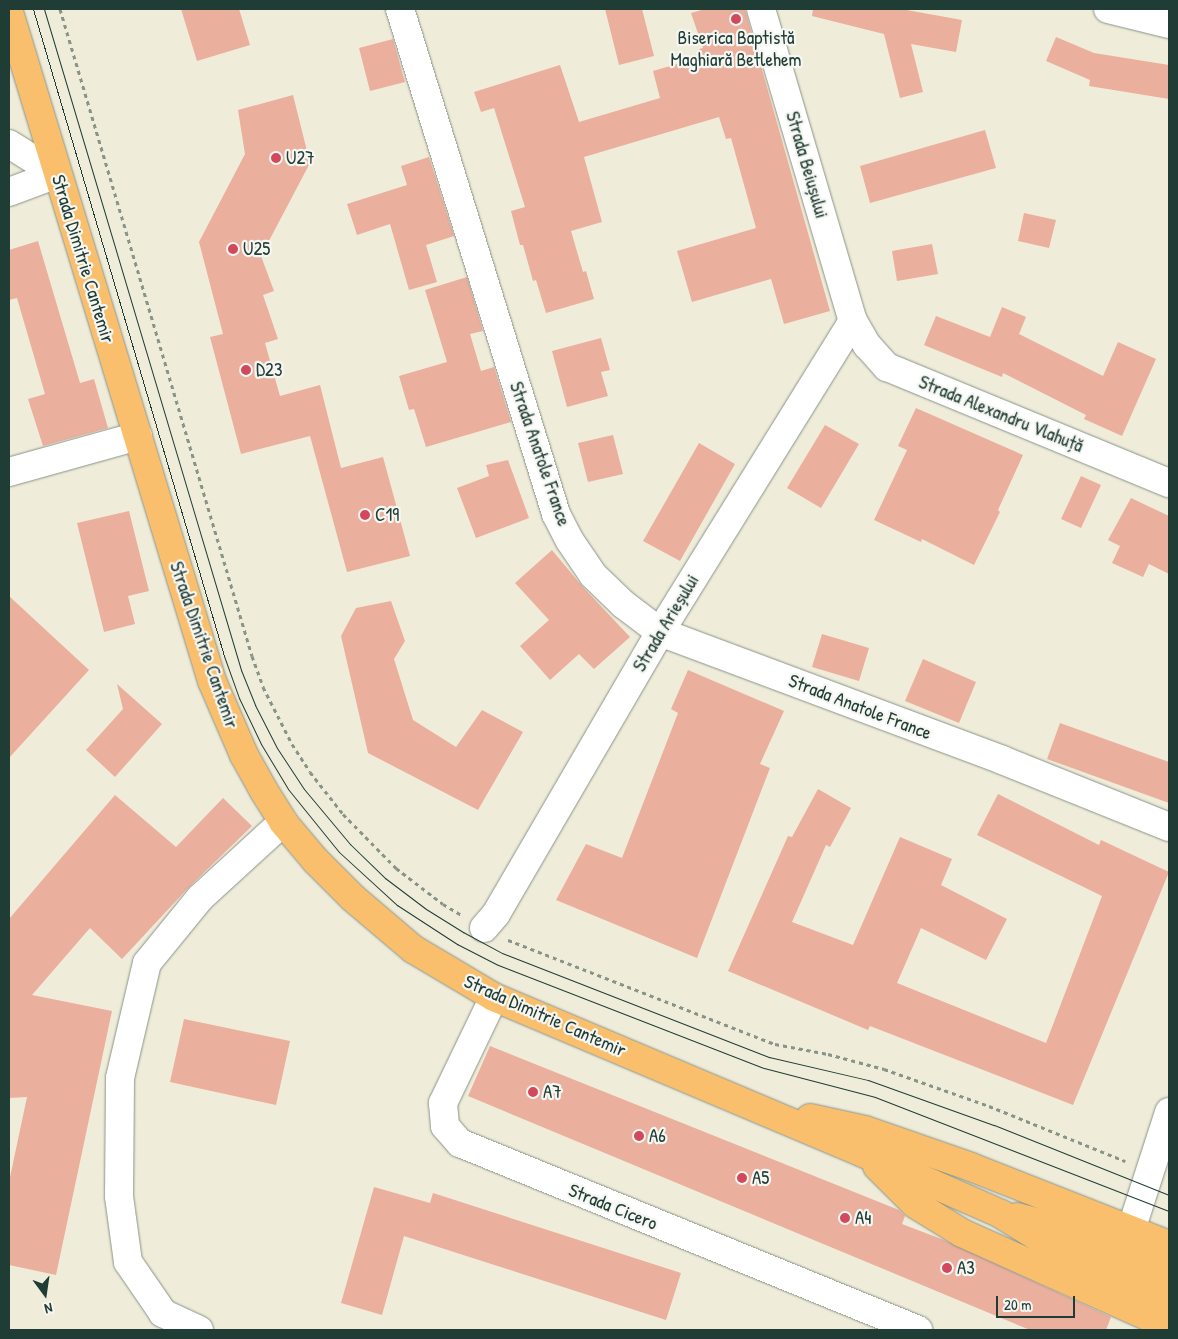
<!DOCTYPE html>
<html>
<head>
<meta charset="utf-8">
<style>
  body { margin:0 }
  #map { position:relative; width:1178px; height:1339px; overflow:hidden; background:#f0ecda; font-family:"Patrick Hand",sans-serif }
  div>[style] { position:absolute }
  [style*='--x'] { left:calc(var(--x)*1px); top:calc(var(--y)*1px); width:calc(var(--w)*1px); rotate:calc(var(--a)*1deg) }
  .building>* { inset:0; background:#ebaf9d }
  .path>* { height:3px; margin-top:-1.5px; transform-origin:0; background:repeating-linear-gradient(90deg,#889487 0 4px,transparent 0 8px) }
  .roads { filter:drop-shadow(0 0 1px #889487) drop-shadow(0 0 1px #889487) }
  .minor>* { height:28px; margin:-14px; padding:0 14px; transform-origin:14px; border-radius:14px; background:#fff }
  .major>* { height:28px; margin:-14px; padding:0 14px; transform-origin:14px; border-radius:14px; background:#f9bf6d }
  .tram>* { height:1px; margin:-0.5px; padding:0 0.5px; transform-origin:0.5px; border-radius:0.5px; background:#1f3d34 }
  .dots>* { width:14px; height:14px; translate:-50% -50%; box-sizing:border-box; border:2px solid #f6f6f2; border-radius:50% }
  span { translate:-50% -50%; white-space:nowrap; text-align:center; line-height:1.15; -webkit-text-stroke:4.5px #f6f6f2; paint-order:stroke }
  .poi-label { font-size:19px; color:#1f3d34 }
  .left { translate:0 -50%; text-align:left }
  .street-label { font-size:19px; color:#1f3d34 }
  .frame { position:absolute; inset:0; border:10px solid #1f3d34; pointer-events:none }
  .north { position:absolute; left:20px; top:1269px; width:50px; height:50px; -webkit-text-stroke:4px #f6f6f2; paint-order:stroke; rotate:166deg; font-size:14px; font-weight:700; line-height:20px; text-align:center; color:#1f3d34 }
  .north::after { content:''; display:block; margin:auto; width:18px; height:22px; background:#1f3d34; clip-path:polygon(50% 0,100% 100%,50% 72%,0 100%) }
  .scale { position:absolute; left:996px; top:1296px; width:79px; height:22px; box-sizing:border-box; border:2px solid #1f3d34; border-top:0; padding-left:6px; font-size:15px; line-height:18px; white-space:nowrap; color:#1f3d34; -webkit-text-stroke:4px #f6f6f2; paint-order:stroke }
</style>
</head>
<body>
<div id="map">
  <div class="building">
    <i style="clip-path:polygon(181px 9px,239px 9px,250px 45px,197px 61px)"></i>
    <i style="clip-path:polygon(605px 9px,642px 9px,654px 56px,619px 65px)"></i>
    <i style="clip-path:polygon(705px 9px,745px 9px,830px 311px,784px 324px,771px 279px,692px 302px,677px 251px,756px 228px,731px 138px,726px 139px,719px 117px,584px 157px,602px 222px,571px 231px,583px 272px,586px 271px,594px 299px,546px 313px,536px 280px,533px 281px,523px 245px,520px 245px,511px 211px,525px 207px,494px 108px,481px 112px,474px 92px,560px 65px,579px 122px,660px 98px,653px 71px,701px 57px,699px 49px,703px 48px,691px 13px)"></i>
    <i style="clip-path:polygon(813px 9px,901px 9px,962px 20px,956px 52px,911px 44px,923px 92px,900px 98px,884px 34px,812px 16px)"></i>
    <i style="clip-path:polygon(1056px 37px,1094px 53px,1169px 65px,1169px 99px,1089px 86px,1090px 80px,1046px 61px)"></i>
    <i style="clip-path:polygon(393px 39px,405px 82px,370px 91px,359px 48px)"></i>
    <i style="clip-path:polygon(293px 95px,310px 163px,261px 256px,274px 291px,263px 295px,278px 339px,265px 343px,280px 396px,320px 385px,341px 468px,383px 457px,410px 556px,347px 572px,310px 436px,241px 454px,210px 337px,223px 334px,199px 242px,245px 154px,238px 110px)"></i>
    <i style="clip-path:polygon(985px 130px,996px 168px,870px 203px,860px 166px)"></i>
    <i style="clip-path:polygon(429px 157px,454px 236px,426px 245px,437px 282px,409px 290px,390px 224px,357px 235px,347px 204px,407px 185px,401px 166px)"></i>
    <i style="clip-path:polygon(1024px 213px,1056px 220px,1049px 248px,1018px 241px)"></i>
    <i style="clip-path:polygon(38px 241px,80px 383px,94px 379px,108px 428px,43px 446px,28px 399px,45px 394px,17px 298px,9px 300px,9px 250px)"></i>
    <i style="clip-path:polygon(932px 244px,938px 274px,897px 281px,892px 251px)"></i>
    <i style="clip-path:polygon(467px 277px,483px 331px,470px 334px,481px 371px,494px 367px,511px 422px,426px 447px,414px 409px,409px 410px,399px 376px,447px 362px,425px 290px)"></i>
    <i style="clip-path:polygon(1002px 307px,1026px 317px,1019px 334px,1103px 376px,1118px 342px,1156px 359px,1122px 436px,1084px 419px,1086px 415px,1003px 373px,1002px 377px,924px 345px,936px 316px,990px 337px)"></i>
    <i style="clip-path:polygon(601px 338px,610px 370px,601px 372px,608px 396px,567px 407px,552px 351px)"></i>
    <i style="clip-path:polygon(916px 408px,1023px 455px,998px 510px,1000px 512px,974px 565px,922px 539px,921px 542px,874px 520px,907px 450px,898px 446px)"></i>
    <i style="clip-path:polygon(825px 425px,859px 444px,821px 508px,787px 488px)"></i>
    <i style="clip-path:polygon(613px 435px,623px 474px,588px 482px,578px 443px)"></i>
    <i style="clip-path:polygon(699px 443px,735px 464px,680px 561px,643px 541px)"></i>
    <i style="clip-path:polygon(508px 460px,529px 518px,476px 538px,457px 488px,489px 476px,486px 465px)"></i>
    <i style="clip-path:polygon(1081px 476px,1101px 485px,1081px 528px,1061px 519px)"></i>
    <i style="clip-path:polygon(1131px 498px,1169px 516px,1169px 574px,1149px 564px,1143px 577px,1112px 563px,1120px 546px,1108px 540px)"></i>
    <i style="clip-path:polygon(129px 511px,149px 591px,128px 596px,135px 624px,104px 632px,77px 523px)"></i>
    <i style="clip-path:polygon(552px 550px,582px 586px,630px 637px,594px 669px,579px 654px,550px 680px,520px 646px,549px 620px,515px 583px)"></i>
    <i style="clip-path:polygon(9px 596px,89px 670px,9px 758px)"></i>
    <i style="clip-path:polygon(391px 601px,405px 641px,394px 659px,413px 720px,456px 747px,482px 710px,523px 732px,478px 810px,368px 753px,341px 636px,356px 608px)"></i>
    <i style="clip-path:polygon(822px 634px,869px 648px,859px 681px,812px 667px)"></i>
    <i style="clip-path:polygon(923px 659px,976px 682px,959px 723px,905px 701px)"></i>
    <i style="clip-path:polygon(688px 670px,784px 711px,760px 764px,770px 768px,697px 958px,556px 900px,586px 844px,622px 858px,678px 713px,671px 709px)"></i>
    <i style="clip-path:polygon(117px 684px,162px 724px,115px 777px,86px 750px,123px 709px)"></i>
    <i style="clip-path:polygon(1060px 723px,1169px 762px,1169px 803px,1047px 759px)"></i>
    <i style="clip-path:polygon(818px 789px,851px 808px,830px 847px,826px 845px,792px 922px,853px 945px,900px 837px,952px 859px,941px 885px,1007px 919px,986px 960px,921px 928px,897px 983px,1046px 1043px,1102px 896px,977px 835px,998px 794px,1099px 845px,1101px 840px,1169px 872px,1073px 1105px,870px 1026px,868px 1030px,728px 971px,788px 836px,792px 837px)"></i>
    <i style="clip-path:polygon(115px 795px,176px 847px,223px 798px,252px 826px,189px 887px,122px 959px,90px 928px,32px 995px,112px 1011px,56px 1275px,9px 1265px,9px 1182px,27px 1097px,9px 1098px,9px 919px)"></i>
    <i style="clip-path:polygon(184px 1019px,290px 1041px,276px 1105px,170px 1082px)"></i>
    <i style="clip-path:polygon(490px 1046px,899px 1210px,905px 1216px,902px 1224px,944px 1240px,1111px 1317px,1106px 1330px,1030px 1330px,468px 1096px)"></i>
    <i style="clip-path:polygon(374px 1187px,430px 1203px,433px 1193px,681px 1273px,666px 1320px,404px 1236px,382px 1315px,341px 1303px)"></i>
  </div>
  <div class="path">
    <i style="--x:60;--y:9;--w:675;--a:73.47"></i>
    <i style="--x:252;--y:656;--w:33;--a:70"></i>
    <i style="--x:263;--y:687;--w:64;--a:63"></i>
    <i style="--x:292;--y:744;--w:33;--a:57"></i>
    <i style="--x:310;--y:772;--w:53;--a:51.8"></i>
    <i style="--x:343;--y:814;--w:76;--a:45.5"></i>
    <i style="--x:396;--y:868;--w:59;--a:37.5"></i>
    <i style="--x:443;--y:904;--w:21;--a:31"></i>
    <i style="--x:508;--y:940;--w:287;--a:21.3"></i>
    <i style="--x:775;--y:1044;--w:54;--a:10.7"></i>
    <i style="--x:828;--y:1054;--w:58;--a:15"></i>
    <i style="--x:884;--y:1069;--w:111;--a:19.4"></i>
    <i style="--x:989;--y:1106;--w:147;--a:22"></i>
  </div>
  <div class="roads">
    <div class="minor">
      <i style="--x:400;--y:9;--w:529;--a:72.83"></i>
      <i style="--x:556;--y:514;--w:30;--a:63"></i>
      <i style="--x:570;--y:541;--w:41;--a:55.9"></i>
      <i style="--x:593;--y:575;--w:42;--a:44"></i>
      <i style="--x:623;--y:604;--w:46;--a:37.1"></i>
      <i style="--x:660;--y:632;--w:365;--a:20.5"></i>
      <i style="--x:1002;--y:760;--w:180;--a:21.9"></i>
      <i style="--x:761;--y:9;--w:325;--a:73.6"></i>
      <i style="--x:853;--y:321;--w:28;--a:60"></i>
      <i style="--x:867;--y:345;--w:30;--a:48"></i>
      <i style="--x:887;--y:367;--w:305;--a:22.4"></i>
      <i style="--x:1108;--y:9;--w:63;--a:13.8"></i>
      <i style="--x:9;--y:144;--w:57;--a:32"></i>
      <i style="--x:9;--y:192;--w:51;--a:-20.6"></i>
      <i style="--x:9;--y:472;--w:134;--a:-15.6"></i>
      <i style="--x:484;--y:928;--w:18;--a:-49"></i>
      <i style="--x:496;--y:914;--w:326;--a:-59.8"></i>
      <i style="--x:660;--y:632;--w:366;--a:-58.2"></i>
      <i style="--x:494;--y:997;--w:118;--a:115.7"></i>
      <i style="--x:443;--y:1103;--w:23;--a:85"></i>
      <i style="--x:445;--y:1126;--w:23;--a:49"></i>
      <i style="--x:460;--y:1143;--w:495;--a:22.2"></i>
      <i style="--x:1131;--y:1230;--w:124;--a:-72.1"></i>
      <i style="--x:199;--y:1330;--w:40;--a:-155"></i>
      <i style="--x:163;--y:1313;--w:62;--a:-124.5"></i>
      <i style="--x:128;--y:1262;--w:67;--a:-97.8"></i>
      <i style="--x:119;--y:1196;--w:118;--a:-89.5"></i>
      <i style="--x:120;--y:1078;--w:118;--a:-76.8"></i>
      <i style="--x:147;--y:963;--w:84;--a:-50.8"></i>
      <i style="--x:200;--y:898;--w:113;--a:-42.5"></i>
    </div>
    <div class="major">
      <i style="--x:9;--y:12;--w:699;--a:73.12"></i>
      <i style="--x:212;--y:681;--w:81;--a:66.6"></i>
      <i style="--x:244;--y:755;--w:41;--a:60.9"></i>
      <i style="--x:264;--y:791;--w:36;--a:58"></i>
      <i style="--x:283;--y:822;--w:51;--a:49.8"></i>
      <i style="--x:316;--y:861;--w:52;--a:45"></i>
      <i style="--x:353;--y:898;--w:79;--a:40.4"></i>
      <i style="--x:413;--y:949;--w:94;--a:30.7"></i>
      <i style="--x:494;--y:997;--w:401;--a:22.9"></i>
      <i style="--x:863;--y:1153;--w:151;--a:23.8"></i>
      <i style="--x:1001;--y:1214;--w:74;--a:31.8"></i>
      <i style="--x:1064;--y:1253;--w:114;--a:23.2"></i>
      <i style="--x:810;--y:1118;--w:56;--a:12.3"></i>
      <i style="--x:865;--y:1130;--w:112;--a:19.2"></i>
      <i style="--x:971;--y:1167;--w:213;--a:21.5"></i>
      <i style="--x:877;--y:1166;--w:54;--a:45"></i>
      <i style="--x:915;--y:1204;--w:55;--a:31.7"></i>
      <i style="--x:962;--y:1233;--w:227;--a:24.2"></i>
      <i style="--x:1017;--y:1217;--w:74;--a:14.8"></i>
      <i style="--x:1089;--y:1236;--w:87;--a:22.4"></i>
    </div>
  </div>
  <div class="tram">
    <i style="--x:33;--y:9;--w:675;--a:73.55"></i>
    <i style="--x:224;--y:656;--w:45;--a:70.3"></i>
    <i style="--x:239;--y:698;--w:51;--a:64.4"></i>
    <i style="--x:261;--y:744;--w:52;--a:59"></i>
    <i style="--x:288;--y:789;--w:81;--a:51"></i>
    <i style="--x:339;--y:852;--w:79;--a:42.4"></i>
    <i style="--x:397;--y:905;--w:72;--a:33"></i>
    <i style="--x:457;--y:944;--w:46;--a:27.1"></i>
    <i style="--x:498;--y:965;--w:285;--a:21.2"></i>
    <i style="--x:764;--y:1068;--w:115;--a:14.6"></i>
    <i style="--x:875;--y:1097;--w:315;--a:21.2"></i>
    <i style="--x:44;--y:9;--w:690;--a:73.4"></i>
    <i style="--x:241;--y:670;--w:38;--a:68"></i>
    <i style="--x:255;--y:705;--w:48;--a:62.9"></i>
    <i style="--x:277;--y:748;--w:49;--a:56.6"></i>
    <i style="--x:304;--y:789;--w:72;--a:50.1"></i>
    <i style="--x:350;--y:844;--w:49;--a:44.2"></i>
    <i style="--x:385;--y:878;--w:51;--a:37.1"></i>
    <i style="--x:426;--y:909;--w:44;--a:31.9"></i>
    <i style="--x:463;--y:932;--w:44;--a:28.3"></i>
    <i style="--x:502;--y:953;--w:287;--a:21.3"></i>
    <i style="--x:769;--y:1057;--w:102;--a:13.1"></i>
    <i style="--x:868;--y:1080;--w:134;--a:19.7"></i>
    <i style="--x:994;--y:1125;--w:188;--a:21.8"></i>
  </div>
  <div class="dots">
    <i style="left:736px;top:19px;background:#d1495b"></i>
    <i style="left:276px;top:158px;background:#d1495b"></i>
    <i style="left:233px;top:249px;background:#d1495b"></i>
    <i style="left:246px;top:370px;background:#d1495b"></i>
    <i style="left:365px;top:515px;background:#d1495b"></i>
    <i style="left:533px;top:1092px;background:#d1495b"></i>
    <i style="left:639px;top:1136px;background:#d1495b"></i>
    <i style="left:742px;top:1178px;background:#d1495b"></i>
    <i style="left:845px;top:1218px;background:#d1495b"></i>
    <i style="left:947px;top:1268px;background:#d1495b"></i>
  </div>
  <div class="poi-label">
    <span style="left:736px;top:49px">Biserica Baptistă<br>Maghiară Betlehem</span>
    <span class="left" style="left:286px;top:158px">U27</span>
    <span class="left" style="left:243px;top:249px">U25</span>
    <span class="left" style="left:256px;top:370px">D23</span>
    <span class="left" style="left:375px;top:515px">C19</span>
    <span class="left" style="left:543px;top:1092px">A7</span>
    <span class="left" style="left:649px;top:1136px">A6</span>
    <span class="left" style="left:752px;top:1178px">A5</span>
    <span class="left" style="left:855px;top:1218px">A4</span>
    <span class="left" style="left:957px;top:1268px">A3</span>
  </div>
  <div class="street-label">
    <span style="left:807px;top:165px;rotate:74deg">Strada Beiușului</span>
    <span style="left:83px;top:259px;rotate:73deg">Strada Dimitrie Cantemir</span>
    <span style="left:1001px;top:414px;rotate:22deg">Strada Alexandru Vlahuță</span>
    <span style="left:540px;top:454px;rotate:71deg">Strada Anatole France</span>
    <span style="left:666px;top:623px;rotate:-59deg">Strada Arieșului</span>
    <span style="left:204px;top:645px;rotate:71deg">Strada Dimitrie Cantemir</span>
    <span style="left:860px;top:707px;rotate:21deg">Strada Anatole France</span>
    <span style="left:545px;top:1016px;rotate:24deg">Strada Dimitrie Cantemir</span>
    <span style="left:613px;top:1207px;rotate:22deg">Strada Cicero</span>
  </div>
  <div class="frame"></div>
  <div class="north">N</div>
  <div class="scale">20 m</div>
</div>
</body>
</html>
